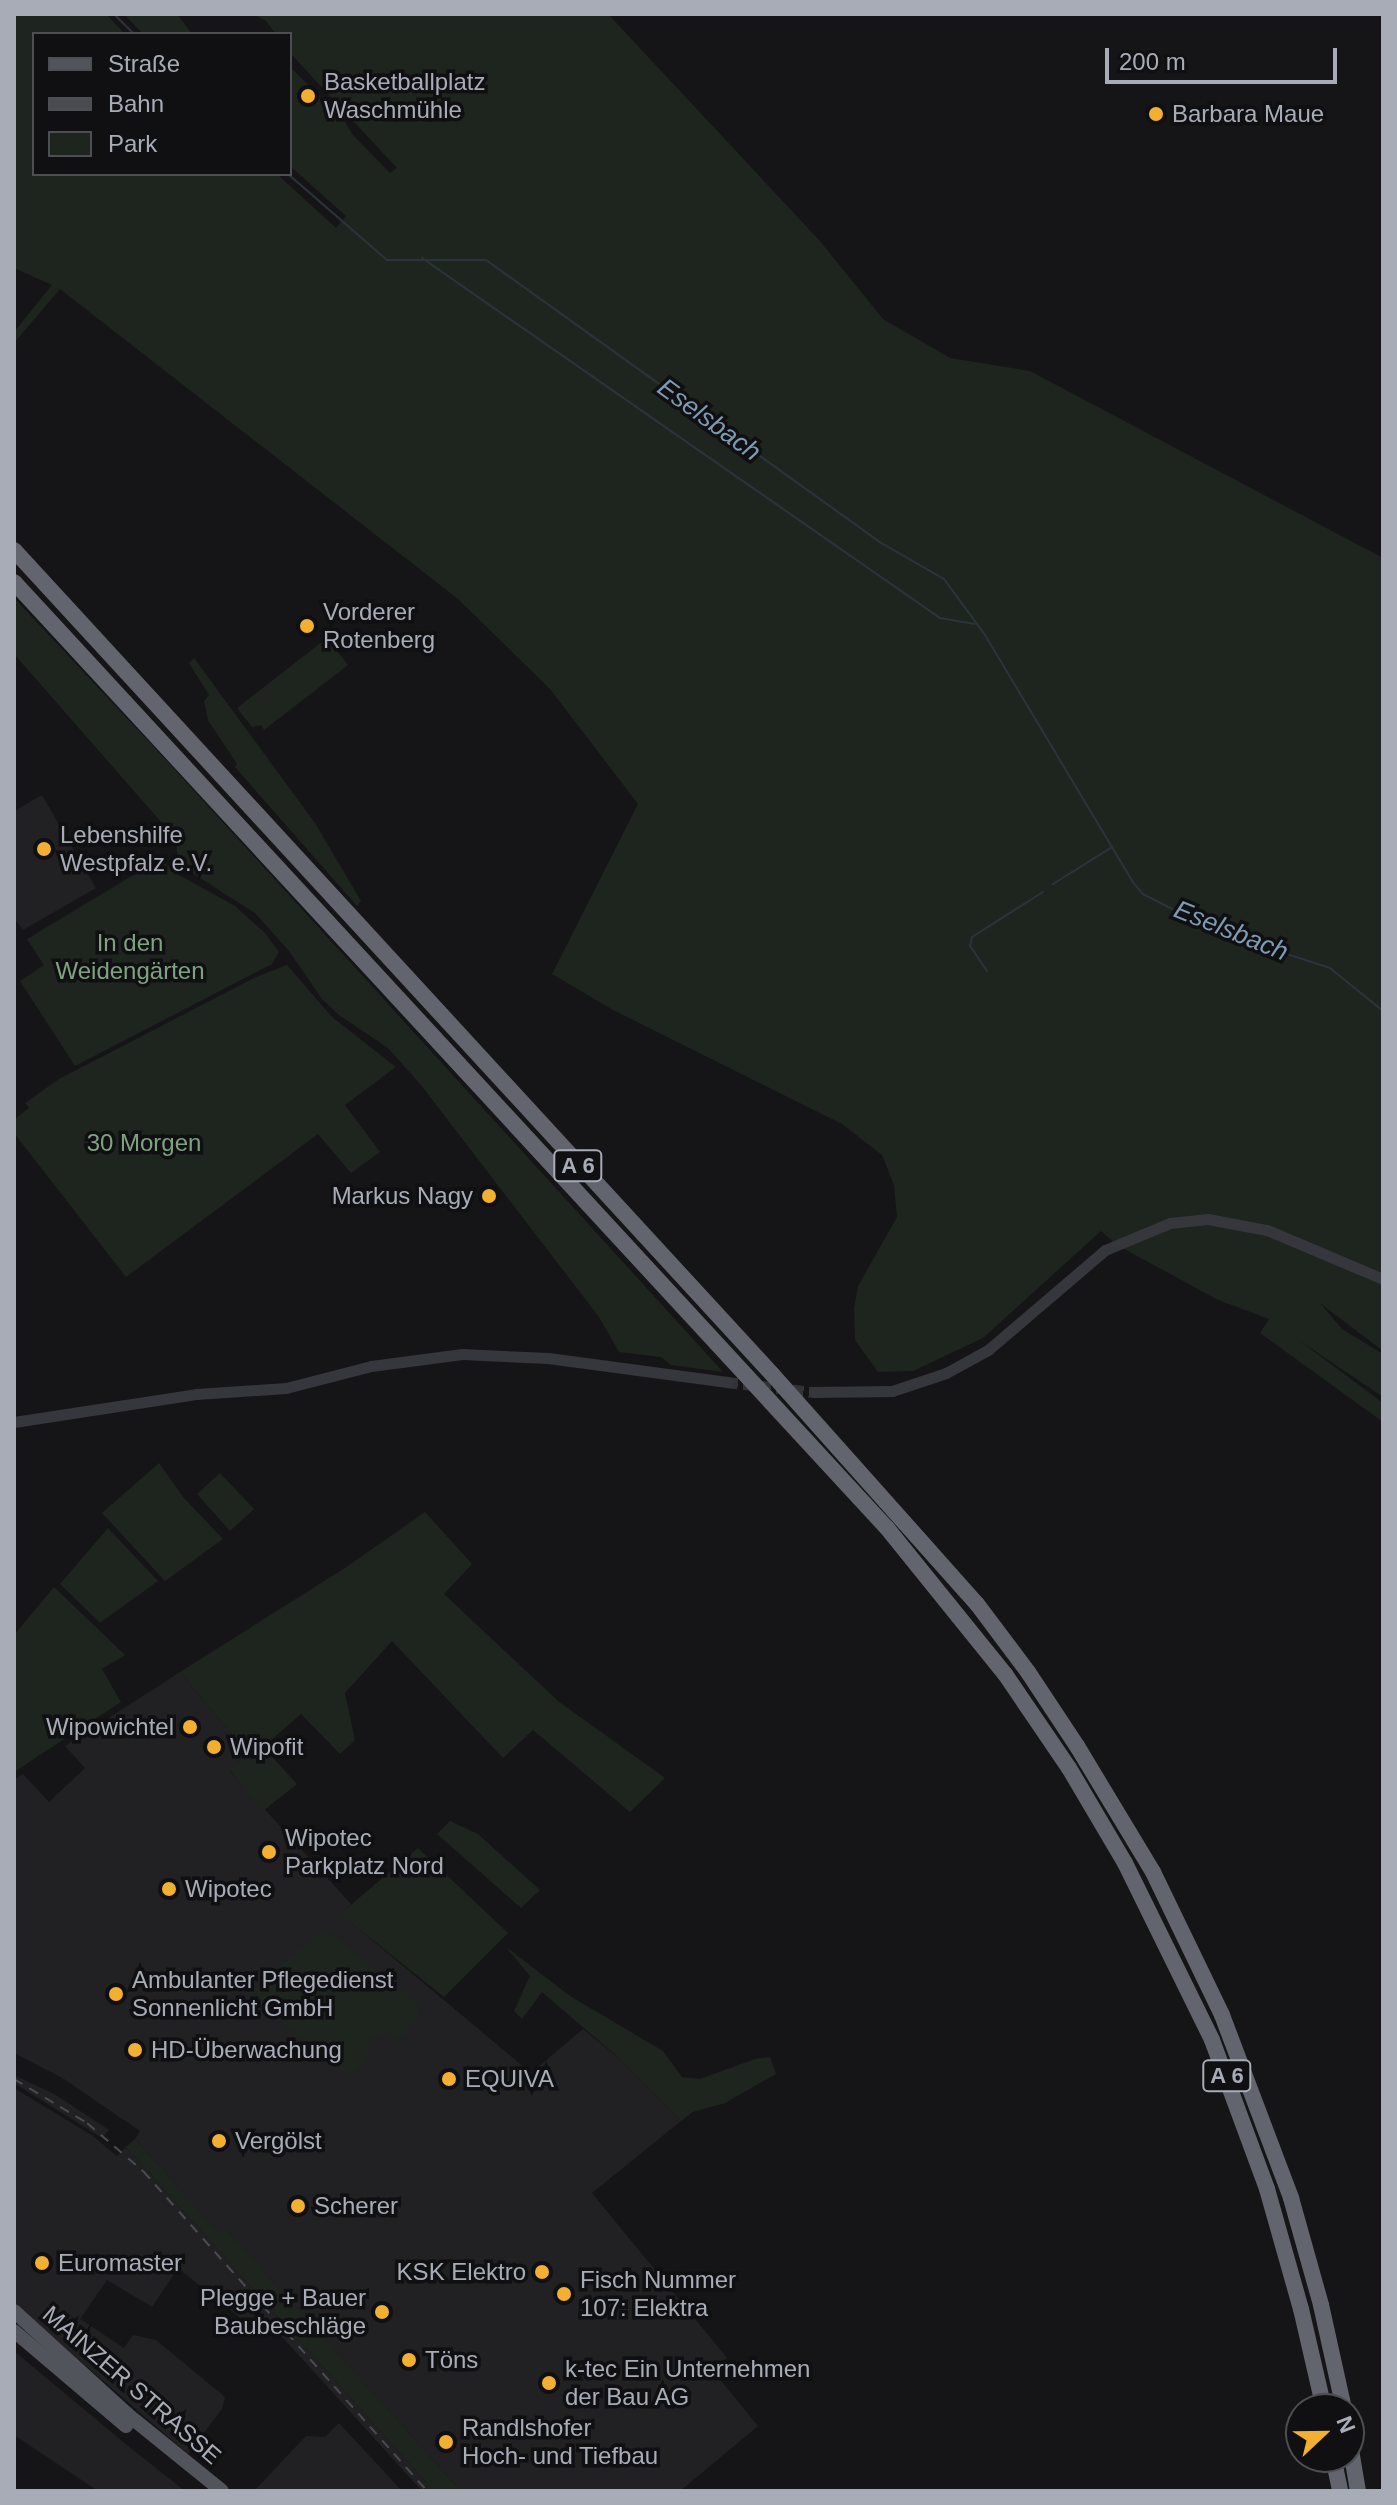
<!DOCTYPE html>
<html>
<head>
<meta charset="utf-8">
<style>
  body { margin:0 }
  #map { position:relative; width:1397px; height:2505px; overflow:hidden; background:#151517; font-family:Helvetica,sans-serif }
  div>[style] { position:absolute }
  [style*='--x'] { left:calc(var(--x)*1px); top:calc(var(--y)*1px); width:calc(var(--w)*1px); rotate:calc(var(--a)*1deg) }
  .built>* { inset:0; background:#212124 }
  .green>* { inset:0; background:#1d251e }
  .stream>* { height:2px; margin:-1px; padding:0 1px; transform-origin:1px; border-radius:1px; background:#2b343b }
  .minor-tunnel>* { height:11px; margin-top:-5.5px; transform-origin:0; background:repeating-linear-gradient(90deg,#323337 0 11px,transparent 0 16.5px) }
  .minor>* { height:11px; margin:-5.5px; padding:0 5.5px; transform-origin:5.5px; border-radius:5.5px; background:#36373c }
  .major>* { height:14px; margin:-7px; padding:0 7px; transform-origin:7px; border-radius:7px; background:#52545b }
  .highway>* { height:16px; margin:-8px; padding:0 8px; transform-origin:8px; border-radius:8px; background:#62656d }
  .rail>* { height:2px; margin-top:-1px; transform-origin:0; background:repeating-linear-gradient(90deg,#494b51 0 10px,transparent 0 18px) }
  .dots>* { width:22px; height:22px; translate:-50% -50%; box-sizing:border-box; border:4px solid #101012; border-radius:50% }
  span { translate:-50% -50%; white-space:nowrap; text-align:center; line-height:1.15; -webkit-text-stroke:7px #101012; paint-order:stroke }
  .shield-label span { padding:2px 6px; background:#101012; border:2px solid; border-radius:6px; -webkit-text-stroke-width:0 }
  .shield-label { font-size:22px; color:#a7acb7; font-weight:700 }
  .poi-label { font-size:24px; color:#a7acb7 }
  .left { translate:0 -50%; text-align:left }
  .right { translate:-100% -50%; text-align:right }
  .park-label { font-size:24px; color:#7ea380 }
  .street-label { font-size:24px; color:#a7acb7 }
  .water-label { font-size:26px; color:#7e9bb3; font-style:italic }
  .frame { position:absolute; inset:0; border:16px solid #a7acb7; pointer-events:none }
  .legend { position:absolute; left:32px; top:32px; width:260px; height:144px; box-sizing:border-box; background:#101012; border:2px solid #4c4e54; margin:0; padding:10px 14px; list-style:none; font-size:24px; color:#a7acb7 }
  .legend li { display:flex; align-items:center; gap:16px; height:40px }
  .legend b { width:40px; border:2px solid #4c4e54 }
  .north { position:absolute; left:1285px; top:2393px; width:80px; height:80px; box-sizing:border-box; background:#101012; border:2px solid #4c4e54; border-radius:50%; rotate:68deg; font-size:22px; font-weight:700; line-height:32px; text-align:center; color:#a7acb7 }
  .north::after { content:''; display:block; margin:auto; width:28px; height:36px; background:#f2af32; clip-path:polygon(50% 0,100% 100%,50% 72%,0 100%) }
  .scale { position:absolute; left:1105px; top:48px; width:232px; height:36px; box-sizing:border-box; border:4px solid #a7acb7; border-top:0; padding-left:10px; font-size:24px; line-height:28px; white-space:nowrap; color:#a7acb7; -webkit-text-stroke:6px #101012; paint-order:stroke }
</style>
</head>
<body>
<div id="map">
  <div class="built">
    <i style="clip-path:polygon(42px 795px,96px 888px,23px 930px,14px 918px,14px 811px)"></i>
    <i style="clip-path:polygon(180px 1672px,248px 1754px,230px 1771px,351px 1904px,341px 1914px,531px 2073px,583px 2029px,620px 2059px,681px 2121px,592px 2193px,727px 2358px,713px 2371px,758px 2426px,680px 2491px,461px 2491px,224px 2228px,218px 2233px,135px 2139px,140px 2131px,64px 2079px,14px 2053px,14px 1780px,23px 1774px,49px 1802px,85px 1768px,65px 1746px)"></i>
    <i style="clip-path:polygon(14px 2075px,56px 2095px,109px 2130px,102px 2138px,14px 2083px)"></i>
    <i style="clip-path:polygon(14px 2088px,93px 2136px,117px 2156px,126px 2147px,434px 2491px,422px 2491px,275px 2329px,264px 2337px,178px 2268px,152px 2307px,107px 2280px,80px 2319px,124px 2348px,133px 2335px,156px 2340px,225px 2397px,222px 2409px,188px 2454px,14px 2304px)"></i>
    <i style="clip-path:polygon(14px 2351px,128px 2446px,185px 2491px,98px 2491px,14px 2435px)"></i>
    <i style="clip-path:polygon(339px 2423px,402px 2491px,254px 2491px,306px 2436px,325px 2437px)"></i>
  </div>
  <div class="green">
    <i style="clip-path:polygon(14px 14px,106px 14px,125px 34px,34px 34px,34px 174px,277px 174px,336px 228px,346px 216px,290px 166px,290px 67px,343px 119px,353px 135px,390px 173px,397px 168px,290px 53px,290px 34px,276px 34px,266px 21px,254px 14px,608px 14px,819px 240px,883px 319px,950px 358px,1030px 371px,1383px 558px,1383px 1351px,1320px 1303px,1342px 1329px,1383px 1354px,1383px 1397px,1300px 1341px,1383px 1403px,1383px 1422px,1260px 1333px,1269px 1319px,1218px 1300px,1117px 1245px,1101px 1231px,983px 1338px,913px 1371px,878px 1372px,855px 1340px,854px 1308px,858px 1286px,897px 1217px,894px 1185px,882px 1155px,842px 1124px,613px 1010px,552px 974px,638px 804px,550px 689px,458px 599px,60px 289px,14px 343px,14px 332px,52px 285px,14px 268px)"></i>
    <i style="clip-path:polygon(124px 14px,177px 14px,192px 34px,143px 34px)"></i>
    <i style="clip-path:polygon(14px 598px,167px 761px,723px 1372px,671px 1365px,661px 1357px,619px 1352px,599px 1317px,421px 1085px,388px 1048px,339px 1015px,322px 999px,289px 951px,255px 913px,178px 864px,176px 839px,14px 654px)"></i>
    <i style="clip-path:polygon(327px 638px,348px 665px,264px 730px,261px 725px,252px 727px,237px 708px)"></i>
    <i style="clip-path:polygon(194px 658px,315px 823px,361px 901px,357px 906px,235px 767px,237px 764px,208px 720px,204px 701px,209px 695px,189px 663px)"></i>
    <i style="clip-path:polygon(160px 859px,177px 874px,235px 906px,265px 933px,279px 952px,272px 964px,75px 1066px,20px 981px,44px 965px,27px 939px)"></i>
    <i style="clip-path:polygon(287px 965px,332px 1017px,396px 1067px,345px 1105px,380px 1152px,351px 1173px,318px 1134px,126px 1277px,14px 1133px,14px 1120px,29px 1108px,25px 1103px,59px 1079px,254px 978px)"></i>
    <i style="clip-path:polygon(159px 1463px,184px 1498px,223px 1539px,165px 1581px,102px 1513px)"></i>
    <i style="clip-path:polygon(220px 1473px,254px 1509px,230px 1531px,197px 1494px)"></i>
    <i style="clip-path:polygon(425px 1512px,472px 1564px,444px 1594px,558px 1701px,665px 1778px,630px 1812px,533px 1730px,503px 1758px,392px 1641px,345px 1693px,355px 1740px,340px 1754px,301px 1714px,263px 1747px,297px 1784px,263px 1811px,230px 1770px,248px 1754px,180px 1672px,345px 1568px)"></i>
    <i style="clip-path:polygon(108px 1528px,158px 1581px,100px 1623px,60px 1584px)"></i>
    <i style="clip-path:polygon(54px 1587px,125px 1655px,102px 1669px,121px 1702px,14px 1772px,14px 1635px)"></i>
    <i style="clip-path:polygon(450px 1821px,478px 1834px,540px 1890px,521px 1908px,437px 1834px)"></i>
    <i style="clip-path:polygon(418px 1848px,508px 1933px,444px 1997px,340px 1914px)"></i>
    <i style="clip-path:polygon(326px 1929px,417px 2002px,419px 2017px,399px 2040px,387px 2032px,371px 2039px,366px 2058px,351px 2077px,248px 1996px,320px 1931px)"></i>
    <i style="clip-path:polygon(506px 1947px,570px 1996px,663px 2051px,682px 2077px,700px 2079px,755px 2059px,770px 2057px,776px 2074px,725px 2103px,693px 2112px,681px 2121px,620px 2059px,542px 1992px,522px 2019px,514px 2011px,530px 1976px)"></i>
    <i style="clip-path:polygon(135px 2139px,218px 2232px,224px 2227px,461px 2491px,434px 2491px,126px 2147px)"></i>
  </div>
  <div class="stream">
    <i style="--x:114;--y:14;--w:28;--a:45"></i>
    <i style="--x:288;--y:174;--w:131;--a:41"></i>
    <i style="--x:387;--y:260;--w:99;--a:0"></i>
    <i style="--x:486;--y:260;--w:488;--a:35.6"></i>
    <i style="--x:883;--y:544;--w:70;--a:29.8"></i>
    <i style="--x:944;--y:579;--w:69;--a:53.8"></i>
    <i style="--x:985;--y:635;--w:287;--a:59.1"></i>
    <i style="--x:1132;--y:881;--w:17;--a:50"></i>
    <i style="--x:1143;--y:894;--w:79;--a:27.2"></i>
    <i style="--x:1213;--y:930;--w:123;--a:18"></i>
    <i style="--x:1330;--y:968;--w:68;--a:39.1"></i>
    <i style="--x:422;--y:258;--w:631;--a:34.8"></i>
    <i style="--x:940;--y:618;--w:35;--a:10"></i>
    <i style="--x:1053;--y:884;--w:70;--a:-32.1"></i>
    <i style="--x:987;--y:971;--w:30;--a:-124"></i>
    <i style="--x:970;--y:946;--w:9;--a:-77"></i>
    <i style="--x:972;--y:937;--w:84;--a:-32.4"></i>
    <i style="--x:170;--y:1991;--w:11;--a:-68"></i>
  </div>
  <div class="minor-tunnel">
    <i style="--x:727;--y:1382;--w:88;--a:6.6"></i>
  </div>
  <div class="minor">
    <i style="--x:814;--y:1392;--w:78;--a:-0.7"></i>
    <i style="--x:892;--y:1391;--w:57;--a:-18.4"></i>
    <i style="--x:946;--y:1373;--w:48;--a:-28.7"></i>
    <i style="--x:988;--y:1350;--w:154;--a:-40.5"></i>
    <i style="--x:1105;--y:1250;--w:70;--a:-22.6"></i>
    <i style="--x:1170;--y:1223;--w:38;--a:-6"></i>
    <i style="--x:1208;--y:1219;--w:60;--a:10.6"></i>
    <i style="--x:1267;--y:1230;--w:126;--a:22.9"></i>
    <i style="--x:14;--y:1422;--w:184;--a:-8.7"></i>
    <i style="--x:196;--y:1394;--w:90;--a:-3.8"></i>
    <i style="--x:286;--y:1388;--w:88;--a:-14.5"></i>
    <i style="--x:371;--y:1366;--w:92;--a:-7.5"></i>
    <i style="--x:462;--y:1354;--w:86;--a:2.7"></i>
    <i style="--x:548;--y:1358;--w:181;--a:7.6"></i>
  </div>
  <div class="major">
    <i style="--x:14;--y:2311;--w:153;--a:42.3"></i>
    <i style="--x:127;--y:2414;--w:122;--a:39"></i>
    <i style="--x:14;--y:2331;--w:147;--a:40.3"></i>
  </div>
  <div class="highway">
    <i style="--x:14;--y:550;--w:1120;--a:47.39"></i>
    <i style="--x:772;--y:1374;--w:308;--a:48.3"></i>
    <i style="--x:977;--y:1604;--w:85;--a:53.1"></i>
    <i style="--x:1028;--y:1672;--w:89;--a:56.5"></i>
    <i style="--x:1077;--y:1746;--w:147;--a:58.9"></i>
    <i style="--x:1153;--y:1872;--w:159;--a:64.2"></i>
    <i style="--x:1222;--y:2015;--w:196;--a:69.3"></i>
    <i style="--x:1291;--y:2198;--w:111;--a:74.3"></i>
    <i style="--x:1321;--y:2305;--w:107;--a:77.5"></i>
    <i style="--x:14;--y:582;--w:1287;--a:47.3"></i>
    <i style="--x:887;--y:1528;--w:188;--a:51.1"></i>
    <i style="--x:1005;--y:1674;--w:114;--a:55.8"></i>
    <i style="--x:1069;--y:1768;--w:110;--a:59.5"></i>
    <i style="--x:1125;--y:1863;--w:197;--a:63.8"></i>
    <i style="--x:1212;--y:2040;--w:159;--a:69.7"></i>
    <i style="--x:1267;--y:2189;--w:125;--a:74.2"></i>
    <i style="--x:1301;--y:2309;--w:103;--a:77"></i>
    <i style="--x:1349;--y:2438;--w:54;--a:80.4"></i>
    <i style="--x:1333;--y:2457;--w:35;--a:78"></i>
  </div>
  <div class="rail">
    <i style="--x:14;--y:2079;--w:85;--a:31.1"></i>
    <i style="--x:87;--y:2123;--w:74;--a:40.6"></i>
    <i style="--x:143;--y:2171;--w:428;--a:48.4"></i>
  </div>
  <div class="dots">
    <i style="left:308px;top:96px;background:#f2af32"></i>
    <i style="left:1156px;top:114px;background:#f2af32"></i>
    <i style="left:307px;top:626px;background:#f2af32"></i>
    <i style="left:44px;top:849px;background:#f2af32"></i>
    <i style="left:489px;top:1196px;background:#f2af32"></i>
    <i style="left:190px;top:1727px;background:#f2af32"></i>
    <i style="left:214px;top:1747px;background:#f2af32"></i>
    <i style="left:269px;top:1852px;background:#f2af32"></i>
    <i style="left:169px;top:1889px;background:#f2af32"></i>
    <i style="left:116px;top:1994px;background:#f2af32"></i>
    <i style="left:135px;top:2050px;background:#f2af32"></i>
    <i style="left:449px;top:2079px;background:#f2af32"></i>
    <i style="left:219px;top:2141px;background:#f2af32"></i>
    <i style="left:298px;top:2206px;background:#f2af32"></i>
    <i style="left:42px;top:2263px;background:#f2af32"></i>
    <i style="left:542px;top:2272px;background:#f2af32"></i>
    <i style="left:564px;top:2294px;background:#f2af32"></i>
    <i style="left:382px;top:2312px;background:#f2af32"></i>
    <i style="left:409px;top:2360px;background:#f2af32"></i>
    <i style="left:549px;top:2383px;background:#f2af32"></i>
    <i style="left:446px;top:2442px;background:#f2af32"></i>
  </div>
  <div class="shield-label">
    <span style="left:578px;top:1166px">A 6</span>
    <span style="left:1227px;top:2076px">A 6</span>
  </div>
  <div class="poi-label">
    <span class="left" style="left:324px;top:96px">Basketballplatz<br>Waschmühle</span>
    <span class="left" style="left:1172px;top:114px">Barbara Maue</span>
    <span class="left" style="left:323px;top:626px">Vorderer<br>Rotenberg</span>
    <span class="left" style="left:60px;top:849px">Lebenshilfe<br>Westpfalz e.V.</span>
    <span class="right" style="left:473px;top:1196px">Markus Nagy</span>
    <span class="right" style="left:174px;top:1727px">Wipowichtel</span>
    <span class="left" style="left:230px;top:1747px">Wipofit</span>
    <span class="left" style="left:285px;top:1852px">Wipotec<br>Parkplatz Nord</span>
    <span class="left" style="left:185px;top:1889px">Wipotec</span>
    <span class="left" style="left:132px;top:1994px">Ambulanter Pflegedienst<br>Sonnenlicht GmbH</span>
    <span class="left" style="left:151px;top:2050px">HD-Überwachung</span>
    <span class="left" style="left:465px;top:2079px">EQUIVA</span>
    <span class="left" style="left:235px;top:2141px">Vergölst</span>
    <span class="left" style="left:314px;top:2206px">Scherer</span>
    <span class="left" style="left:58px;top:2263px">Euromaster</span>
    <span class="right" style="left:526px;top:2272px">KSK Elektro</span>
    <span class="left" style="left:580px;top:2294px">Fisch Nummer<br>107: Elektra</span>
    <span class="right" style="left:366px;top:2312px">Plegge + Bauer<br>Baubeschläge</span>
    <span class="left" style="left:425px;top:2360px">Töns</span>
    <span class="left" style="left:565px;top:2383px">k-tec Ein Unternehmen<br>der Bau AG</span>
    <span class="left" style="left:462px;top:2442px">Randlshofer<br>Hoch- und Tiefbau</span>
  </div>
  <div class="park-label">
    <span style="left:130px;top:957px">In den<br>Weidengärten</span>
    <span style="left:144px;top:1143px">30 Morgen</span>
  </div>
  <div class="street-label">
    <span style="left:132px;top:2385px;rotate:41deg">MAINZER STRASSE</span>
  </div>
  <div class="water-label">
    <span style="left:709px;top:420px;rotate:36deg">Eselsbach</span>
    <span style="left:1231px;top:931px;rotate:22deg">Eselsbach</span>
  </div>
  <div class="frame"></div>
  <ul class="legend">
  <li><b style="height:10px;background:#52545b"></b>Straße</li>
  <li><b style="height:10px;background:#494b51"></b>Bahn</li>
  <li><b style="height:22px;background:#1d251e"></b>Park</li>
  </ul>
  <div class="north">N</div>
  <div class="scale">200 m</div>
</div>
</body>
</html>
